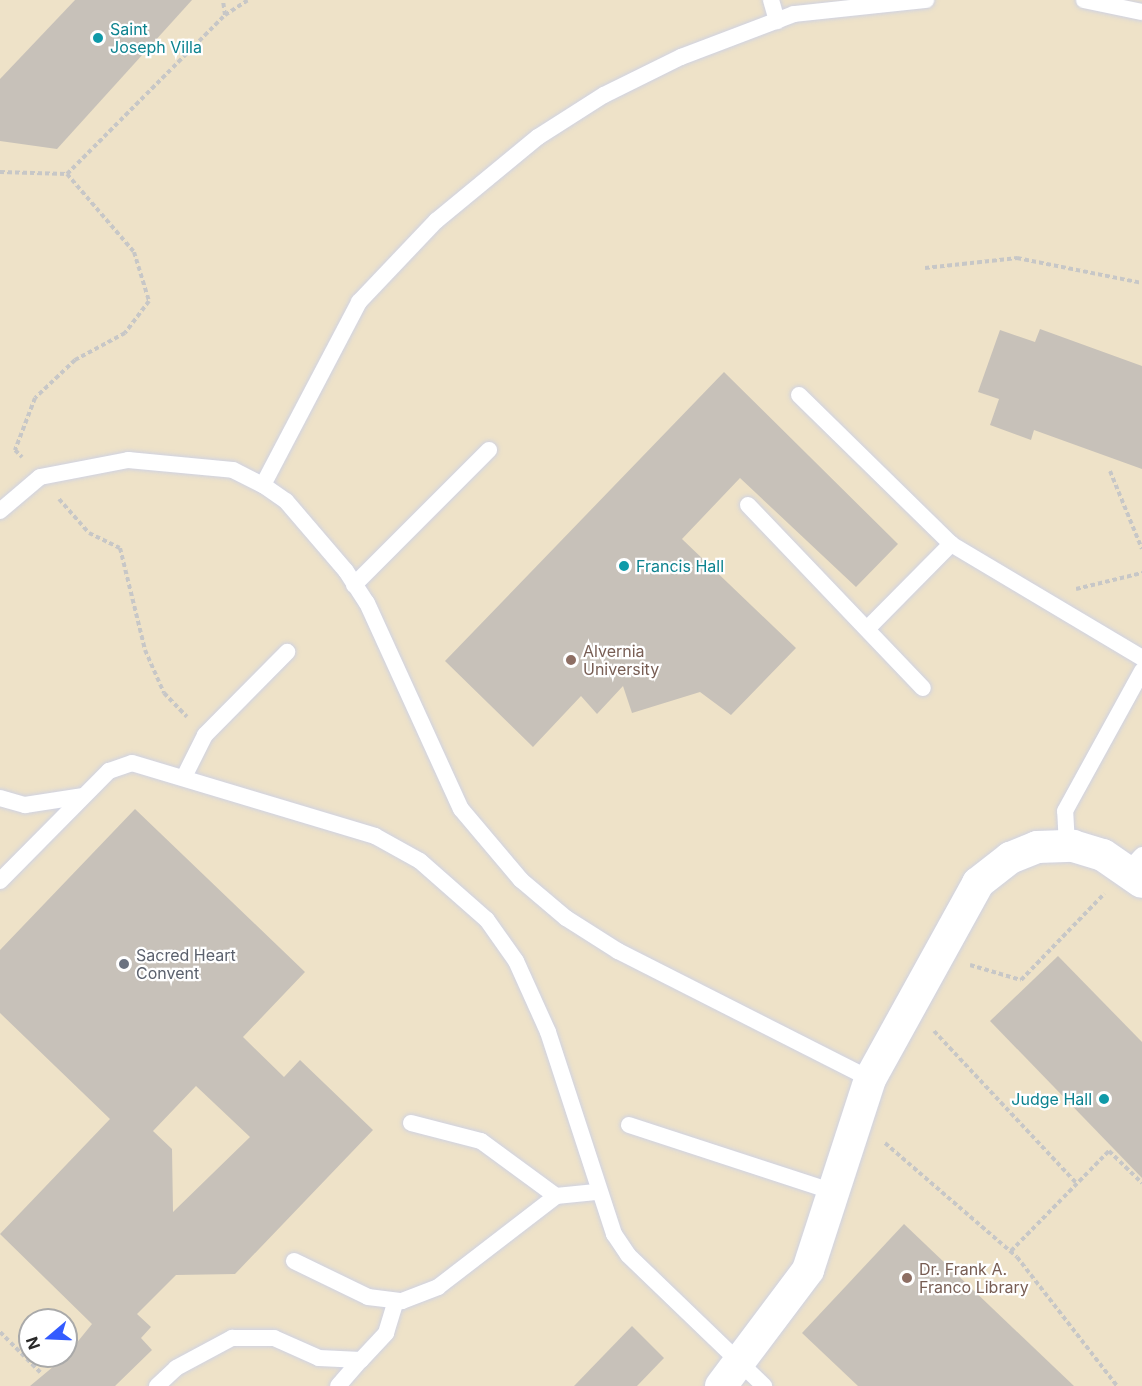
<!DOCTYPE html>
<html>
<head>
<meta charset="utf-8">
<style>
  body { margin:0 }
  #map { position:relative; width:1142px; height:1386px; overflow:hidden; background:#ece4d9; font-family:Inter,sans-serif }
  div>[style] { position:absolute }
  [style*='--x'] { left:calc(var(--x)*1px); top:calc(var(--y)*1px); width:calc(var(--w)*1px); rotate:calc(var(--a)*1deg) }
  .education>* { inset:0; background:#eee2c8 }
  .building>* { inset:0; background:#c7c1b9 }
  .path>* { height:4px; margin-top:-2px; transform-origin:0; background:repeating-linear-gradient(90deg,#c7c7c7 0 4.5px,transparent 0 7.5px) }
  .roads { filter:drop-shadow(0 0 2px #cfd2e2) drop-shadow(0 0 2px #cfd2e2) }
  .lane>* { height:16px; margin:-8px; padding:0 8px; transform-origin:8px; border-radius:8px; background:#fff }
  .street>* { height:32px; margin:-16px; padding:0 16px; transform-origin:16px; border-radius:16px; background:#fff }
  .dots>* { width:16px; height:16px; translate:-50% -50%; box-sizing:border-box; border:3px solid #fff; border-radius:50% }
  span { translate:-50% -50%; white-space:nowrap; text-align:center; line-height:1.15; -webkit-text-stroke:4.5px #fff; paint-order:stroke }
  .culture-label { font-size:16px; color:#0d838f }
  .left { translate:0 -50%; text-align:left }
  .right { translate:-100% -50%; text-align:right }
  .education-label { font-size:16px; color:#785e54 }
  .worship-label { font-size:16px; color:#5b616d }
  .north { position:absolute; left:18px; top:1308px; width:60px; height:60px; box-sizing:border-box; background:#fff; border:2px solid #a9a9a9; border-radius:50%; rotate:251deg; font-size:16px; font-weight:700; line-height:24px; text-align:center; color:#292929 }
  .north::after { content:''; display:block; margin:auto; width:21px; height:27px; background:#335bff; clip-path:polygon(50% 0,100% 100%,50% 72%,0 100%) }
</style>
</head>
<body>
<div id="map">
  <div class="education">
    <i style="clip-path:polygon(evenodd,0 0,1142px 0,1142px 1386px,0 1386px,0 0,30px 1320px,66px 1320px,66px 1356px,30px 1356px,30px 1320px)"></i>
  </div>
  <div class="building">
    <i style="clip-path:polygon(75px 0,192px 0,57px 149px,0 141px,0 79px)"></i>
    <i style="clip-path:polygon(1040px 329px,1142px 366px,1142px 469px,1034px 430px,1031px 440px,990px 425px,999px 399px,978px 392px,1000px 330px,1035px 342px)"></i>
    <i style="clip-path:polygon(724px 372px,898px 544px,856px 587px,740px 478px,682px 539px,796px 648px,731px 715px,700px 692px,632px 713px,623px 686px,597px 714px,581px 696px,533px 747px,445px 661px)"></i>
    <i style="clip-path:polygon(evenodd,135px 809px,305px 972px,243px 1037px,284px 1077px,300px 1060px,373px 1130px,235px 1274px,176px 1275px,137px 1314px,151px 1327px,141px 1338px,152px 1350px,115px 1386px,30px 1386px,66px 1356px,92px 1324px,0 1234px,110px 1119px,0 1013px,0 950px,135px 809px,196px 1086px,250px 1137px,173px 1212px,172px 1149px,153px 1131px,196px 1086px)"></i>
    <i style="clip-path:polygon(1058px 956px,1142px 1042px,1142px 1178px,990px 1021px)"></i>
    <i style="clip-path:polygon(904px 1224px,1074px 1386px,858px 1386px,802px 1333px)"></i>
    <i style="clip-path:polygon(632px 1326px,664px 1358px,637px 1386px,574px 1386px)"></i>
  </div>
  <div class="path">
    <i style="--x:225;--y:15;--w:27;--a:-33"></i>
    <i style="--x:0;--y:172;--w:67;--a:1.7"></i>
    <i style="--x:67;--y:174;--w:103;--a:49.3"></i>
    <i style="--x:134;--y:252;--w:51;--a:73"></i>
    <i style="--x:149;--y:301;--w:40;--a:127"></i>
    <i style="--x:125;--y:333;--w:57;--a:151.6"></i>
    <i style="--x:75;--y:360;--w:55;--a:136.5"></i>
    <i style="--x:35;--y:398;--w:56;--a:111"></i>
    <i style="--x:15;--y:450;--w:10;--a:45"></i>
    <i style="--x:67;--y:174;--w:224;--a:-45.2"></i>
    <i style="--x:225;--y:15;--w:15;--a:-98"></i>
    <i style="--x:925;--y:268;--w:93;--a:-6.2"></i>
    <i style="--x:1017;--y:258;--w:127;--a:11.3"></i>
    <i style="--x:1110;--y:471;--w:84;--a:67.7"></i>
    <i style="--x:59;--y:499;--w:45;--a:48.6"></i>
    <i style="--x:89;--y:533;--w:34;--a:26"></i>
    <i style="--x:120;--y:548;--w:105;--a:76.2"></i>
    <i style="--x:145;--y:650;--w:47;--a:66.2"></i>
    <i style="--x:164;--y:693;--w:33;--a:46"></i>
    <i style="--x:1076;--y:589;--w:68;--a:-13.6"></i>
    <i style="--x:970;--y:965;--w:53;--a:16.4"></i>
    <i style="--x:1021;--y:980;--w:120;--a:-46"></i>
    <i style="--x:934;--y:1031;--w:209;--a:46.9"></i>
    <i style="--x:885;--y:1143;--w:174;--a:40.8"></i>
    <i style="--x:1017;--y:1257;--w:163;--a:52.2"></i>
    <i style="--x:1011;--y:1251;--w:140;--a:-45.6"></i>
    <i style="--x:1109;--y:1151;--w:46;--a:44.1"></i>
    <i style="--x:0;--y:1332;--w:59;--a:45"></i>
  </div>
  <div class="roads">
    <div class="lane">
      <i style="--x:771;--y:0;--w:22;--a:74"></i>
      <i style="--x:1084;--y:0;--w:59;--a:11.7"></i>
      <i style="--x:799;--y:395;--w:213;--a:44.4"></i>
      <i style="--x:951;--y:544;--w:222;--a:30.8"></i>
      <i style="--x:263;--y:485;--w:207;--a:-62.3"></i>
      <i style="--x:359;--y:302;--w:112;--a:-46.5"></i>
      <i style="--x:436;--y:221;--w:132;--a:-39.5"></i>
      <i style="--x:538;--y:137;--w:78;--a:-32.5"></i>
      <i style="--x:604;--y:95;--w:86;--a:-26.3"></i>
      <i style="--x:681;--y:57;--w:121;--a:-20.8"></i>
      <i style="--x:794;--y:14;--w:133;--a:-6.1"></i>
      <i style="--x:748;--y:505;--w:253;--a:46.3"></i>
      <i style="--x:0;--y:511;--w:52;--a:-40.4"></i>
      <i style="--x:40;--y:477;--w:90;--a:-10.9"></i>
      <i style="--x:128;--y:460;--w:105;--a:5.4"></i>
      <i style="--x:233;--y:470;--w:34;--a:27"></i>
      <i style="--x:263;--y:485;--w:28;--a:35"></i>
      <i style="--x:286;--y:501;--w:92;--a:49.4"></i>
      <i style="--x:346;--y:571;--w:38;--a:57"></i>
      <i style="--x:367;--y:603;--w:226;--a:65.5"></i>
      <i style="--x:461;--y:809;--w:93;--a:49.8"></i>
      <i style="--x:521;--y:880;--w:59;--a:40.2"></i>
      <i style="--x:566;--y:918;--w:62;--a:32.4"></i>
      <i style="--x:618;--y:951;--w:283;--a:26.9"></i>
      <i style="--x:354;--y:585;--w:191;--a:-45"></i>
      <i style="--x:867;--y:629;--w:120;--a:-45.3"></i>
      <i style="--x:184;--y:777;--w:47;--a:-63.4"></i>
      <i style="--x:205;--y:735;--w:117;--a:-45.3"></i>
      <i style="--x:0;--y:798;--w:26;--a:16"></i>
      <i style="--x:25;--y:805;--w:59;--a:-8.8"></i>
      <i style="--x:1067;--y:846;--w:35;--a:-93"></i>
      <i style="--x:1065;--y:811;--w:160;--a:-61.2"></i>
      <i style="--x:1129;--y:869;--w:19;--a:-47"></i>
      <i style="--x:0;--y:881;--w:155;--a:-45.3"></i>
      <i style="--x:109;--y:771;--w:24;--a:-19"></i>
      <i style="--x:132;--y:763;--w:254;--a:16.7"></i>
      <i style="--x:375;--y:836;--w:51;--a:29.1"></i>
      <i style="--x:420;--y:861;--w:89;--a:41.4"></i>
      <i style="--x:487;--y:920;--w:50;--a:54.7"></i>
      <i style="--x:516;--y:961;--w:78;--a:65.7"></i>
      <i style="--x:548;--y:1032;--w:213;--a:71.9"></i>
      <i style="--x:614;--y:1234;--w:25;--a:56"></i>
      <i style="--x:628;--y:1255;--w:189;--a:43.9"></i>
      <i style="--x:411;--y:1123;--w:72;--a:14.4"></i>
      <i style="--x:481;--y:1141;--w:93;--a:36.3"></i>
      <i style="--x:629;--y:1125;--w:216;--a:18.1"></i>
      <i style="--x:294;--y:1261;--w:82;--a:25.9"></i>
      <i style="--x:368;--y:1297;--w:34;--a:7"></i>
      <i style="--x:402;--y:1301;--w:39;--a:-21"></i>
      <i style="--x:438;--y:1287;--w:149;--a:-37.6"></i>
      <i style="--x:556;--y:1196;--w:40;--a:-5.7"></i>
      <i style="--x:157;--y:1386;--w:26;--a:-43"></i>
      <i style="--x:176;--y:1368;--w:64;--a:-28.2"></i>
      <i style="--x:232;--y:1338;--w:42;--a:0"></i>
      <i style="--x:274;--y:1338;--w:49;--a:24"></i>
      <i style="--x:319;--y:1358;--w:42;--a:2.7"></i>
      <i style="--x:361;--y:1360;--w:37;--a:-47"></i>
      <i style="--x:386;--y:1333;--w:31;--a:-73"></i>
      <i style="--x:338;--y:1386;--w:35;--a:-49"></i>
    </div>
    <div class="street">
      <i style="--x:721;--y:1386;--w:145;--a:-53.1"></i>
      <i style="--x:808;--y:1270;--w:201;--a:-72"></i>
      <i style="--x:870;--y:1079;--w:224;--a:-61.1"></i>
      <i style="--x:978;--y:883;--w:41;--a:-38"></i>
      <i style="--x:1010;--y:858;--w:29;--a:-22"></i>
      <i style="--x:1037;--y:847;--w:36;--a:-2"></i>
      <i style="--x:1073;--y:846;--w:31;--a:17"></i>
      <i style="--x:1103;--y:855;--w:47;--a:34.7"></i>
    </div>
  </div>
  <div class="dots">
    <i style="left:98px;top:38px;background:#0f9aa8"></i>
    <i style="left:624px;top:566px;background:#0f9aa8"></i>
    <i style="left:571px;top:660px;background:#8d6e63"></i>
    <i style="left:124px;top:964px;background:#6b7280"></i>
    <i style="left:1104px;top:1099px;background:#0f9aa8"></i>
    <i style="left:907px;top:1278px;background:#8d6e63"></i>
  </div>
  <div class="culture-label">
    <span class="left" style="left:110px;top:38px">Saint<br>Joseph Villa</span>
    <span class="left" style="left:636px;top:566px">Francis Hall</span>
    <span class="right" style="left:1092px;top:1099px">Judge Hall</span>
  </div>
  <div class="education-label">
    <span class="left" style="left:583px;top:660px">Alvernia<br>University</span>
    <span class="left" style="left:919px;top:1278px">Dr. Frank A.<br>Franco Library</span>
  </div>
  <div class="worship-label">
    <span class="left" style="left:136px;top:964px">Sacred Heart<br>Convent</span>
  </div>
  <div class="north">N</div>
</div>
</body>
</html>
